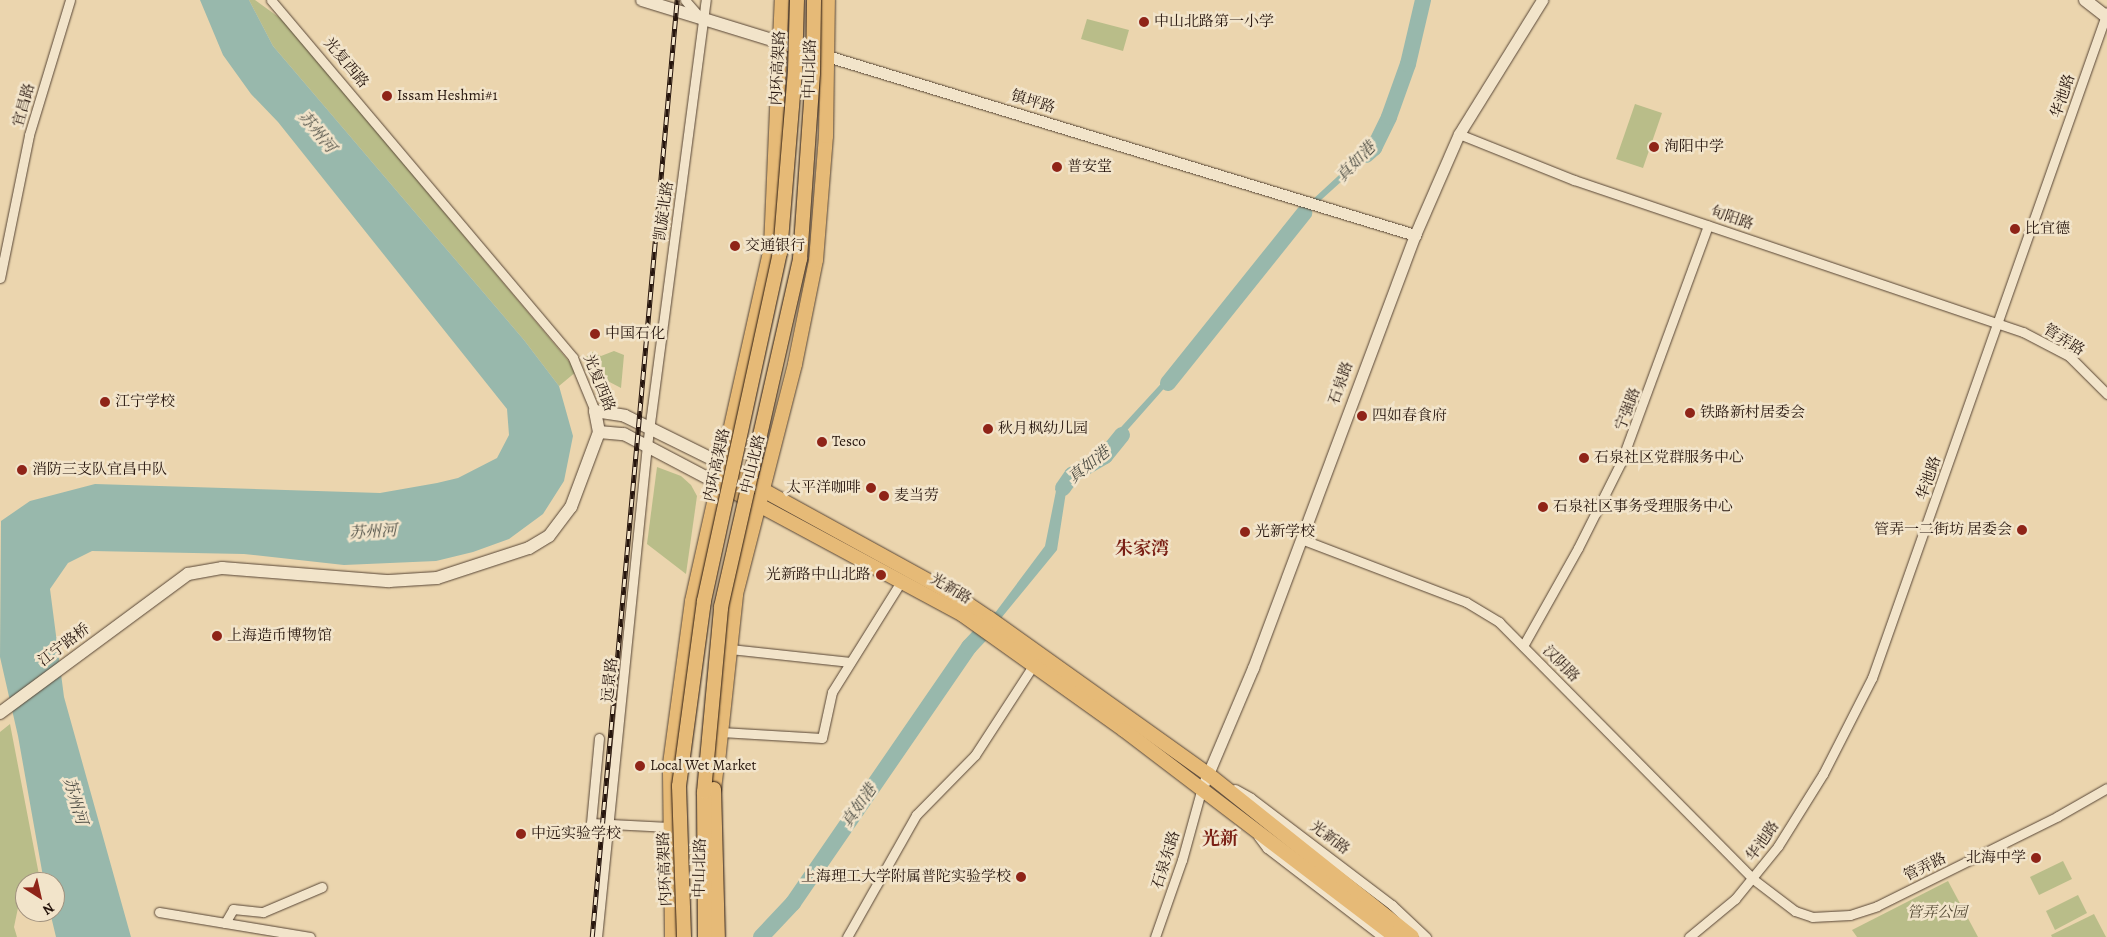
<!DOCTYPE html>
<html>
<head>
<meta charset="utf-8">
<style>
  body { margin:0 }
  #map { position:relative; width:2107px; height:937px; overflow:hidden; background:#ebd5ae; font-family:Alegreya,"Noto Serif SC",serif }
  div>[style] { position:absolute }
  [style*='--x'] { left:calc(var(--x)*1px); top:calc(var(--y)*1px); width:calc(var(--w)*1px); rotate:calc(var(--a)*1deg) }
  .green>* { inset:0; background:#b9bd89 }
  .water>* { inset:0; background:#98b8ac }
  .river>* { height:16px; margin:-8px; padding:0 8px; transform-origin:8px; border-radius:8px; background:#98b8ac }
  .roads { filter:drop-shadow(0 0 1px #574535) drop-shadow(0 0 1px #574535) }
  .minor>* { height:9px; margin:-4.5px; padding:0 4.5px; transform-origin:4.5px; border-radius:4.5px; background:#f2e4ca }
  .tertiary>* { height:11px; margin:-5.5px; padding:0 5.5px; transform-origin:5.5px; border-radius:5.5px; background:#f2e4ca }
  .secondary>* { height:12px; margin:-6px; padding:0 6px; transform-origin:6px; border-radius:6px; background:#f2e4ca }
  .primary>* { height:14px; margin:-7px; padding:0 7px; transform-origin:7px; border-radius:7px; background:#e6ba77 }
  .trunk>* { height:14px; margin:-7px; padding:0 7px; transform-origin:7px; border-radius:7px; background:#e6ba77 }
  .rail>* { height:4.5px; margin-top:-2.25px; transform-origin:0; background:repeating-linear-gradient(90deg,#f2e4ca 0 8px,#26150d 0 16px); box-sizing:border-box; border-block:1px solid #26150d }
  .bridges { filter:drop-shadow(0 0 1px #26150d) drop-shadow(0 0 1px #26150d) }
  .trunk-bridge>* { height:14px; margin:-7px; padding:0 7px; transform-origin:7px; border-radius:7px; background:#e6ba77 }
  .dots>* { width:14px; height:14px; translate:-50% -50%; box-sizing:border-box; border:2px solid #f2e4ca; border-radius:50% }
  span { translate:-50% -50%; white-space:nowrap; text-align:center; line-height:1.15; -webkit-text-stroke:5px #f2e4ca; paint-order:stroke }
  .poi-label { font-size:15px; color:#26150d }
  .left { translate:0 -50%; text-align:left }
  .right { translate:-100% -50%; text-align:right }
  .street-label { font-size:15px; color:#26150d }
  .park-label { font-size:15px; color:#524732; font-style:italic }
  .water-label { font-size:16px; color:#4e4e45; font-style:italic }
  .quarter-label { font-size:18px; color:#7a1f14; font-weight:700 }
  .north { position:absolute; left:15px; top:872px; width:50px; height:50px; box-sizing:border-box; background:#f2e4ca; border:1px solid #a0917e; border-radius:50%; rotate:145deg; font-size:14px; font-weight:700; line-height:20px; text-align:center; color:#26150d }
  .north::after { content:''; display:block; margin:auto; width:18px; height:22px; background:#8f2418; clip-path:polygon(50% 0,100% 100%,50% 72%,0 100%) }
</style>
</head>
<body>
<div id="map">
  <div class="green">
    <i style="clip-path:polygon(249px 0,255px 0,284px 21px,577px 371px,559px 386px,524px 340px,273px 46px)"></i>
    <i style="clip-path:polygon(1087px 19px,1129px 30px,1123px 51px,1081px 39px)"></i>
    <i style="clip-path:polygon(1635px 104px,1662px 113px,1643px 168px,1616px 159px)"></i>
    <i style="clip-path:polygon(614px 351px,624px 355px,621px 388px,600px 377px,585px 358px,592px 352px,601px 356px)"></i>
    <i style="clip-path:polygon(657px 467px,681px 476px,691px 485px,697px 496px,686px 574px,647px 544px)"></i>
    <i style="clip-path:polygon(10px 724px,40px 880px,24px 879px,14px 927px,17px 937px,0 937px,0 732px)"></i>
    <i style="clip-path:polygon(2063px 861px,2072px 879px,2039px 895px,2030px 877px)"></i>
    <i style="clip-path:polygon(1948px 881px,1978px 937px,1857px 937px,1852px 930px)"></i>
    <i style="clip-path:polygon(2078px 895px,2087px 913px,2055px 930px,2046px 911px)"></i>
    <i style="clip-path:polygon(2094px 914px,2106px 937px,2052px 937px,2051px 935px)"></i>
  </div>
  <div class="water">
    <i style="clip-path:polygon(200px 0,249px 0,273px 46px,524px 340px,559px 386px,573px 436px,564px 481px,543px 514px,509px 539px,473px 552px,436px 561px,344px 565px,244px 554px,92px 551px,68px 563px,50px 589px,64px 697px,131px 937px,56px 937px,50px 912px,55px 912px,55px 882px,44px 882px,18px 736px,0 657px,1px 521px,30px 501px,95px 484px,380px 493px,437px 483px,458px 478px,497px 458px,509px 435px,507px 409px,278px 122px,251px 94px,223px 55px)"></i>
    <i style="clip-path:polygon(1417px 0,1422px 0,1412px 65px,1392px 119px,1375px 151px,1289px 229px,1183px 367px,1108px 452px,1077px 472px,1066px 492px,1057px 550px,1002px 617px,995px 613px,1045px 546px,1057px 486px,1068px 470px,1100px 450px,1180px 363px,1284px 226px,1377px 140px,1389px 117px,1408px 64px)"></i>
  </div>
  <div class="river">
    <i style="--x:1366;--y:155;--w:11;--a:-41"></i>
    <i style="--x:1374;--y:148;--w:34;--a:-64"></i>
    <i style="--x:1389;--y:117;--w:56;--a:-70.3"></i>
    <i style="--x:1408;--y:64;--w:66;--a:-76.8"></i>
    <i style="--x:1168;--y:383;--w:218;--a:-51.3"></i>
    <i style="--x:1063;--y:488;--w:16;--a:-55"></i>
    <i style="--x:1072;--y:475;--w:38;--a:-30"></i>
    <i style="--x:1105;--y:456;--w:27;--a:-51"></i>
    <i style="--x:761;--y:937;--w:47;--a:-46.7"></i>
    <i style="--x:793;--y:903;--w:311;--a:-55.5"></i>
    <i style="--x:969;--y:647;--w:37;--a:-47"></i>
  </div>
  <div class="roads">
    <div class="minor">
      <i style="--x:271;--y:0;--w:468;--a:49.8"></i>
      <i style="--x:573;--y:358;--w:57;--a:67.5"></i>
      <i style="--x:685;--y:0;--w:23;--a:49"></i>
      <i style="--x:1459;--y:134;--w:124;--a:21.8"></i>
      <i style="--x:1574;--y:180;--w:474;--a:18.7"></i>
      <i style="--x:2023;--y:332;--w:52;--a:27.6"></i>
      <i style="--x:2069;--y:356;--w:54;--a:45"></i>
      <i style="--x:0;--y:278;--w:146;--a:-78.5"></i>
      <i style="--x:29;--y:135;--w:141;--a:-73.1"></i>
      <i style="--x:1301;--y:539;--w:177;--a:20.9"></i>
      <i style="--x:1466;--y:602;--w:39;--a:31"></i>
      <i style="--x:1499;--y:622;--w:361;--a:45.3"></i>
      <i style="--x:1753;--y:879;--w:53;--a:37.3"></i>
      <i style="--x:1795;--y:911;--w:18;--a:19"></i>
      <i style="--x:1812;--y:917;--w:38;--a:-3"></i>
      <i style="--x:1850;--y:915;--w:28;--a:-18"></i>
      <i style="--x:1877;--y:906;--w:202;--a:-26.4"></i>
      <i style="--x:2058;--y:816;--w:56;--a:-29.7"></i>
      <i style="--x:1523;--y:646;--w:112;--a:-60.7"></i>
      <i style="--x:1578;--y:548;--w:96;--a:-63.4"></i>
      <i style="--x:1621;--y:462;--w:252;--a:-69.8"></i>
      <i style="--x:730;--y:649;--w:121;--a:6.2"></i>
      <i style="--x:721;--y:732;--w:101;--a:3.4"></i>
      <i style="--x:822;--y:738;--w:47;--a:-77.7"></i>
      <i style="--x:832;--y:692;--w:132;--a:-58"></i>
      <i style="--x:599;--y:738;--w:85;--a:95.4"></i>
      <i style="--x:591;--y:823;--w:78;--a:2.9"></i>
      <i style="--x:1235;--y:789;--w:18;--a:29"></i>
      <i style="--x:1251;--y:798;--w:177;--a:37.2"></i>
      <i style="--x:1392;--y:905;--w:47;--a:43.3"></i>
      <i style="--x:1258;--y:836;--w:15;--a:53"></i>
      <i style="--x:1267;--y:848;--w:146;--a:37.5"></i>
      <i style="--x:159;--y:912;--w:153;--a:9.4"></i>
      <i style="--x:225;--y:923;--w:16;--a:-60"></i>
      <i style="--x:233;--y:909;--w:30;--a:6"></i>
      <i style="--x:263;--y:912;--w:64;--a:-23"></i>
      <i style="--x:597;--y:937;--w:494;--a:-84.2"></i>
      <i style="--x:647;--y:446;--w:450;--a:-82.5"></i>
      <i style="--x:847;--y:937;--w:140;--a:-60.5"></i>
      <i style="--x:916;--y:815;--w:84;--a:-45.5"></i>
      <i style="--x:975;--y:755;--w:108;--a:-57"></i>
      <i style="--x:1155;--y:937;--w:82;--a:-70.7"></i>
      <i style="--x:1182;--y:860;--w:72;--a:-74.6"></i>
      <i style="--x:1689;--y:937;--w:60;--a:-39.6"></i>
      <i style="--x:1735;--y:899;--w:68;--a:-50.9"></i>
      <i style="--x:1778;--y:846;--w:85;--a:-58"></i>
      <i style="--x:1823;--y:774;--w:108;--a:-63"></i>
      <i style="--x:1872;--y:678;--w:706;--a:-70.56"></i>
    </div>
    <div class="tertiary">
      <i style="--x:827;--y:56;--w:615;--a:16.93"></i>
      <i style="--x:1205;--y:781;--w:123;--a:-67"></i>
      <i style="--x:1253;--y:668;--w:462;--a:-69.5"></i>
      <i style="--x:1415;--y:235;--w:110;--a:-66.5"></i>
      <i style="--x:1459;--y:134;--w:158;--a:-58.2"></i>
    </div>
    <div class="secondary">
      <i style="--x:642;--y:0;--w:187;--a:17.1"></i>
      <i style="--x:2085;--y:0;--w:28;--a:38"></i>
      <i style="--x:599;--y:432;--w:25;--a:5"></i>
      <i style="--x:624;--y:434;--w:105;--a:27.8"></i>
      <i style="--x:0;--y:713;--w:234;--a:-36.5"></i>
      <i style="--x:188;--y:574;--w:35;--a:-10"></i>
      <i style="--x:222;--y:568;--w:168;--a:4.5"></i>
      <i style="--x:389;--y:581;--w:48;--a:-3.6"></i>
      <i style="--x:437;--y:578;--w:97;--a:-18.1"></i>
      <i style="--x:529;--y:548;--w:23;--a:-31"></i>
      <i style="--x:549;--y:536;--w:36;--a:-53"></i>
      <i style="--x:571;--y:507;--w:80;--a:-69.5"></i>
      <i style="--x:599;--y:432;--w:21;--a:-101"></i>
      <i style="--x:595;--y:411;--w:30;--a:9"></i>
      <i style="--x:625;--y:416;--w:108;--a:26.3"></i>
    </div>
    <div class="primary">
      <i style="--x:724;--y:465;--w:46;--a:32.7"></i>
      <i style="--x:763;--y:490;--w:220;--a:28.8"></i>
      <i style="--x:956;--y:596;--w:40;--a:34"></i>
      <i style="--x:989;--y:618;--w:269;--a:35.5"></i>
      <i style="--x:1208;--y:774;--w:261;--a:38.6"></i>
      <i style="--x:720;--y:484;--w:276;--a:28.3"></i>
      <i style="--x:963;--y:615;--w:198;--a:35.5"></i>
      <i style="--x:1124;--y:730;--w:342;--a:37.3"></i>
      <i style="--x:718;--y:761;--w:168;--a:-83.8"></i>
      <i style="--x:736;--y:594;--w:237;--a:-75.6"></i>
      <i style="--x:795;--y:364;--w:106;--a:-78.6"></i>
      <i style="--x:816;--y:260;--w:124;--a:-85.4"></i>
      <i style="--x:826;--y:136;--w:136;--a:-89.2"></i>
      <i style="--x:672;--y:937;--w:173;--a:-90.7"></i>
      <i style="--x:670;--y:764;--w:164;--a:-82.3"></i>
      <i style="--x:692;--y:601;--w:363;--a:-77.4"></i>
      <i style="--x:771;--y:247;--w:247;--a:-87.5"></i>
    </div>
    <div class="trunk">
      <i style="--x:714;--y:789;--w:39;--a:-83"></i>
    </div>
  </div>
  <div class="rail">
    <i style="--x:592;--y:937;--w:941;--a:-84.82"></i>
  </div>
  <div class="bridges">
    <div class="trunk-bridge">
      <i style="--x:714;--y:789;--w:148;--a:88.5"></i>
      <i style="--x:684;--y:937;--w:151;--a:-91.9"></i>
      <i style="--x:679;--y:786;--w:187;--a:-82.3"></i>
      <i style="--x:704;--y:601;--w:356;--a:-77.7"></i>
      <i style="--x:780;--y:253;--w:183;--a:-85.3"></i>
      <i style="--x:795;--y:71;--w:71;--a:-88.4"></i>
      <i style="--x:705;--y:937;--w:145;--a:-90.4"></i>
      <i style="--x:704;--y:792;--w:186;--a:-84.7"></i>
      <i style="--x:721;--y:607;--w:357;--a:-77.2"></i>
      <i style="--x:800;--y:259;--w:186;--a:-86"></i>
      <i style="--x:813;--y:73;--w:73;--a:-89.2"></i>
    </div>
  </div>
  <div class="dots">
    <i style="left:1144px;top:22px;background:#8f2418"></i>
    <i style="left:387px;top:96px;background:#8f2418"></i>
    <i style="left:1654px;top:147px;background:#8f2418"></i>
    <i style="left:1057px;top:167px;background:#8f2418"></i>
    <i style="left:2015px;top:229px;background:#8f2418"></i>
    <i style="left:735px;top:246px;background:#8f2418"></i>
    <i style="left:595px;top:334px;background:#8f2418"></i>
    <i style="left:105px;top:402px;background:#8f2418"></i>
    <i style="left:1690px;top:413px;background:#8f2418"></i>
    <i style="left:1362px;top:416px;background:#8f2418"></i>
    <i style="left:988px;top:429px;background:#8f2418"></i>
    <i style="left:822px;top:442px;background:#8f2418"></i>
    <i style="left:1584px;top:458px;background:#8f2418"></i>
    <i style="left:22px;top:470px;background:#8f2418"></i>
    <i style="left:871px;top:488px;background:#8f2418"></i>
    <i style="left:884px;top:496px;background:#8f2418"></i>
    <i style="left:1543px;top:507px;background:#8f2418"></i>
    <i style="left:2022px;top:530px;background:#8f2418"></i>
    <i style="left:1245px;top:532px;background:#8f2418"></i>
    <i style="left:881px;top:575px;background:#8f2418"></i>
    <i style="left:217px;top:636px;background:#8f2418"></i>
    <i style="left:640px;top:766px;background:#8f2418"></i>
    <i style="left:521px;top:834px;background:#8f2418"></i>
    <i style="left:2036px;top:858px;background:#8f2418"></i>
    <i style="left:1021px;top:877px;background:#8f2418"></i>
  </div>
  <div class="poi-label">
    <span class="left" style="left:1154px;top:22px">中山北路第一小学</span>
    <span class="left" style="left:397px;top:96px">Issam Heshmi#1</span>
    <span class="left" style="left:1664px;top:147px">洵阳中学</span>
    <span class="left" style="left:1067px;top:167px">普安堂</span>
    <span class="left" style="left:2025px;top:229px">比宜德</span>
    <span class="left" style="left:745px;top:246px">交通银行</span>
    <span class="left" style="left:605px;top:334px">中国石化</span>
    <span class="left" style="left:115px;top:402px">江宁学校</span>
    <span class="left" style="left:1700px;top:413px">铁路新村居委会</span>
    <span class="left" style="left:1372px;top:416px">四如春食府</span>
    <span class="left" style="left:998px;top:429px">秋月枫幼儿园</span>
    <span class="left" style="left:832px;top:442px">Tesco</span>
    <span class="left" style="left:1594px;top:458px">石泉社区党群服务中心</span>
    <span class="left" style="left:32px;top:470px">消防三支队宜昌中队</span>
    <span class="right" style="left:861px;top:488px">太平洋咖啡</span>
    <span class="left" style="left:894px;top:496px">麦当劳</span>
    <span class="left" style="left:1553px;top:507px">石泉社区事务受理服务中心</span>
    <span class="right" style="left:2012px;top:530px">管弄一二街坊 居委会</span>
    <span class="left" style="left:1255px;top:532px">光新学校</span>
    <span class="right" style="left:871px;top:575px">光新路中山北路</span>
    <span class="left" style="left:227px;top:636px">上海造币博物馆</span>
    <span class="left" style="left:650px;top:766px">Local Wet Market</span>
    <span class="left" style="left:531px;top:834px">中远实验学校</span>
    <span class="right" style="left:2026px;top:858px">北海中学</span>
    <span class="right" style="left:1011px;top:877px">上海理工大学附属普陀实验学校</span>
  </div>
  <div class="street-label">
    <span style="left:346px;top:63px;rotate:50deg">光复西路</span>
    <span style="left:778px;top:68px;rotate:-87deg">内环高架路</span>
    <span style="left:810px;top:69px;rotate:-89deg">中山北路</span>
    <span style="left:2063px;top:96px;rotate:-71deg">华池路</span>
    <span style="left:1033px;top:102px;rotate:17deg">镇坪路</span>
    <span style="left:24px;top:105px;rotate:-74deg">宜昌路</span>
    <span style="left:664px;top:211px;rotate:-82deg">凯旋北路</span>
    <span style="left:1732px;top:218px;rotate:19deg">旬阳路</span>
    <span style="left:2064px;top:340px;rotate:32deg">管弄路</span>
    <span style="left:599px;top:383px;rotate:68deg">光复西路</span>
    <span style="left:1341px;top:383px;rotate:-70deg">石泉路</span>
    <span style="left:1628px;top:409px;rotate:-69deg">宁强路</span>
    <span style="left:753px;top:464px;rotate:-76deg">中山北路</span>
    <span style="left:717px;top:465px;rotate:-78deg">内环高架路</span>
    <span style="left:1929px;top:478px;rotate:-71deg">华池路</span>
    <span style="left:951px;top:589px;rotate:31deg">光新路</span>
    <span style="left:64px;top:645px;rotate:-37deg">江宁路桥</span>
    <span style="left:1561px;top:664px;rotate:45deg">汉阴路</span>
    <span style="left:610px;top:680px;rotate:-84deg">远景路</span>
    <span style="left:1330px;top:838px;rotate:37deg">光新路</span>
    <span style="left:1763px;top:841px;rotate:-55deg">华池路</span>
    <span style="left:1166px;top:860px;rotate:-72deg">石泉东路</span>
    <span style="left:1925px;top:867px;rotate:-26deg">管弄路</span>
    <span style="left:700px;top:868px;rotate:-89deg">中山北路</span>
    <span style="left:665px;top:869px;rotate:-92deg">内环高架路</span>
  </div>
  <div class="park-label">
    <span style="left:1937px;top:913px">管弄公园</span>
  </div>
  <div class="water-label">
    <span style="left:317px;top:132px;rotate:50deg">苏州河</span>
    <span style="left:1356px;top:162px;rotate:-46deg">真如港</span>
    <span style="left:1089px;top:465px;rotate:-39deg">真如港</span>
    <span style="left:373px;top:532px;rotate:-4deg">苏州河</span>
    <span style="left:75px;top:801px;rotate:73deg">苏州河</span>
    <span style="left:859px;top:806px;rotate:-55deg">真如港</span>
  </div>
  <div class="quarter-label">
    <span style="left:1142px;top:548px">朱家湾</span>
    <span style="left:1220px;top:838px">光新</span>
  </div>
  <div class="north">N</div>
</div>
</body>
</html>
